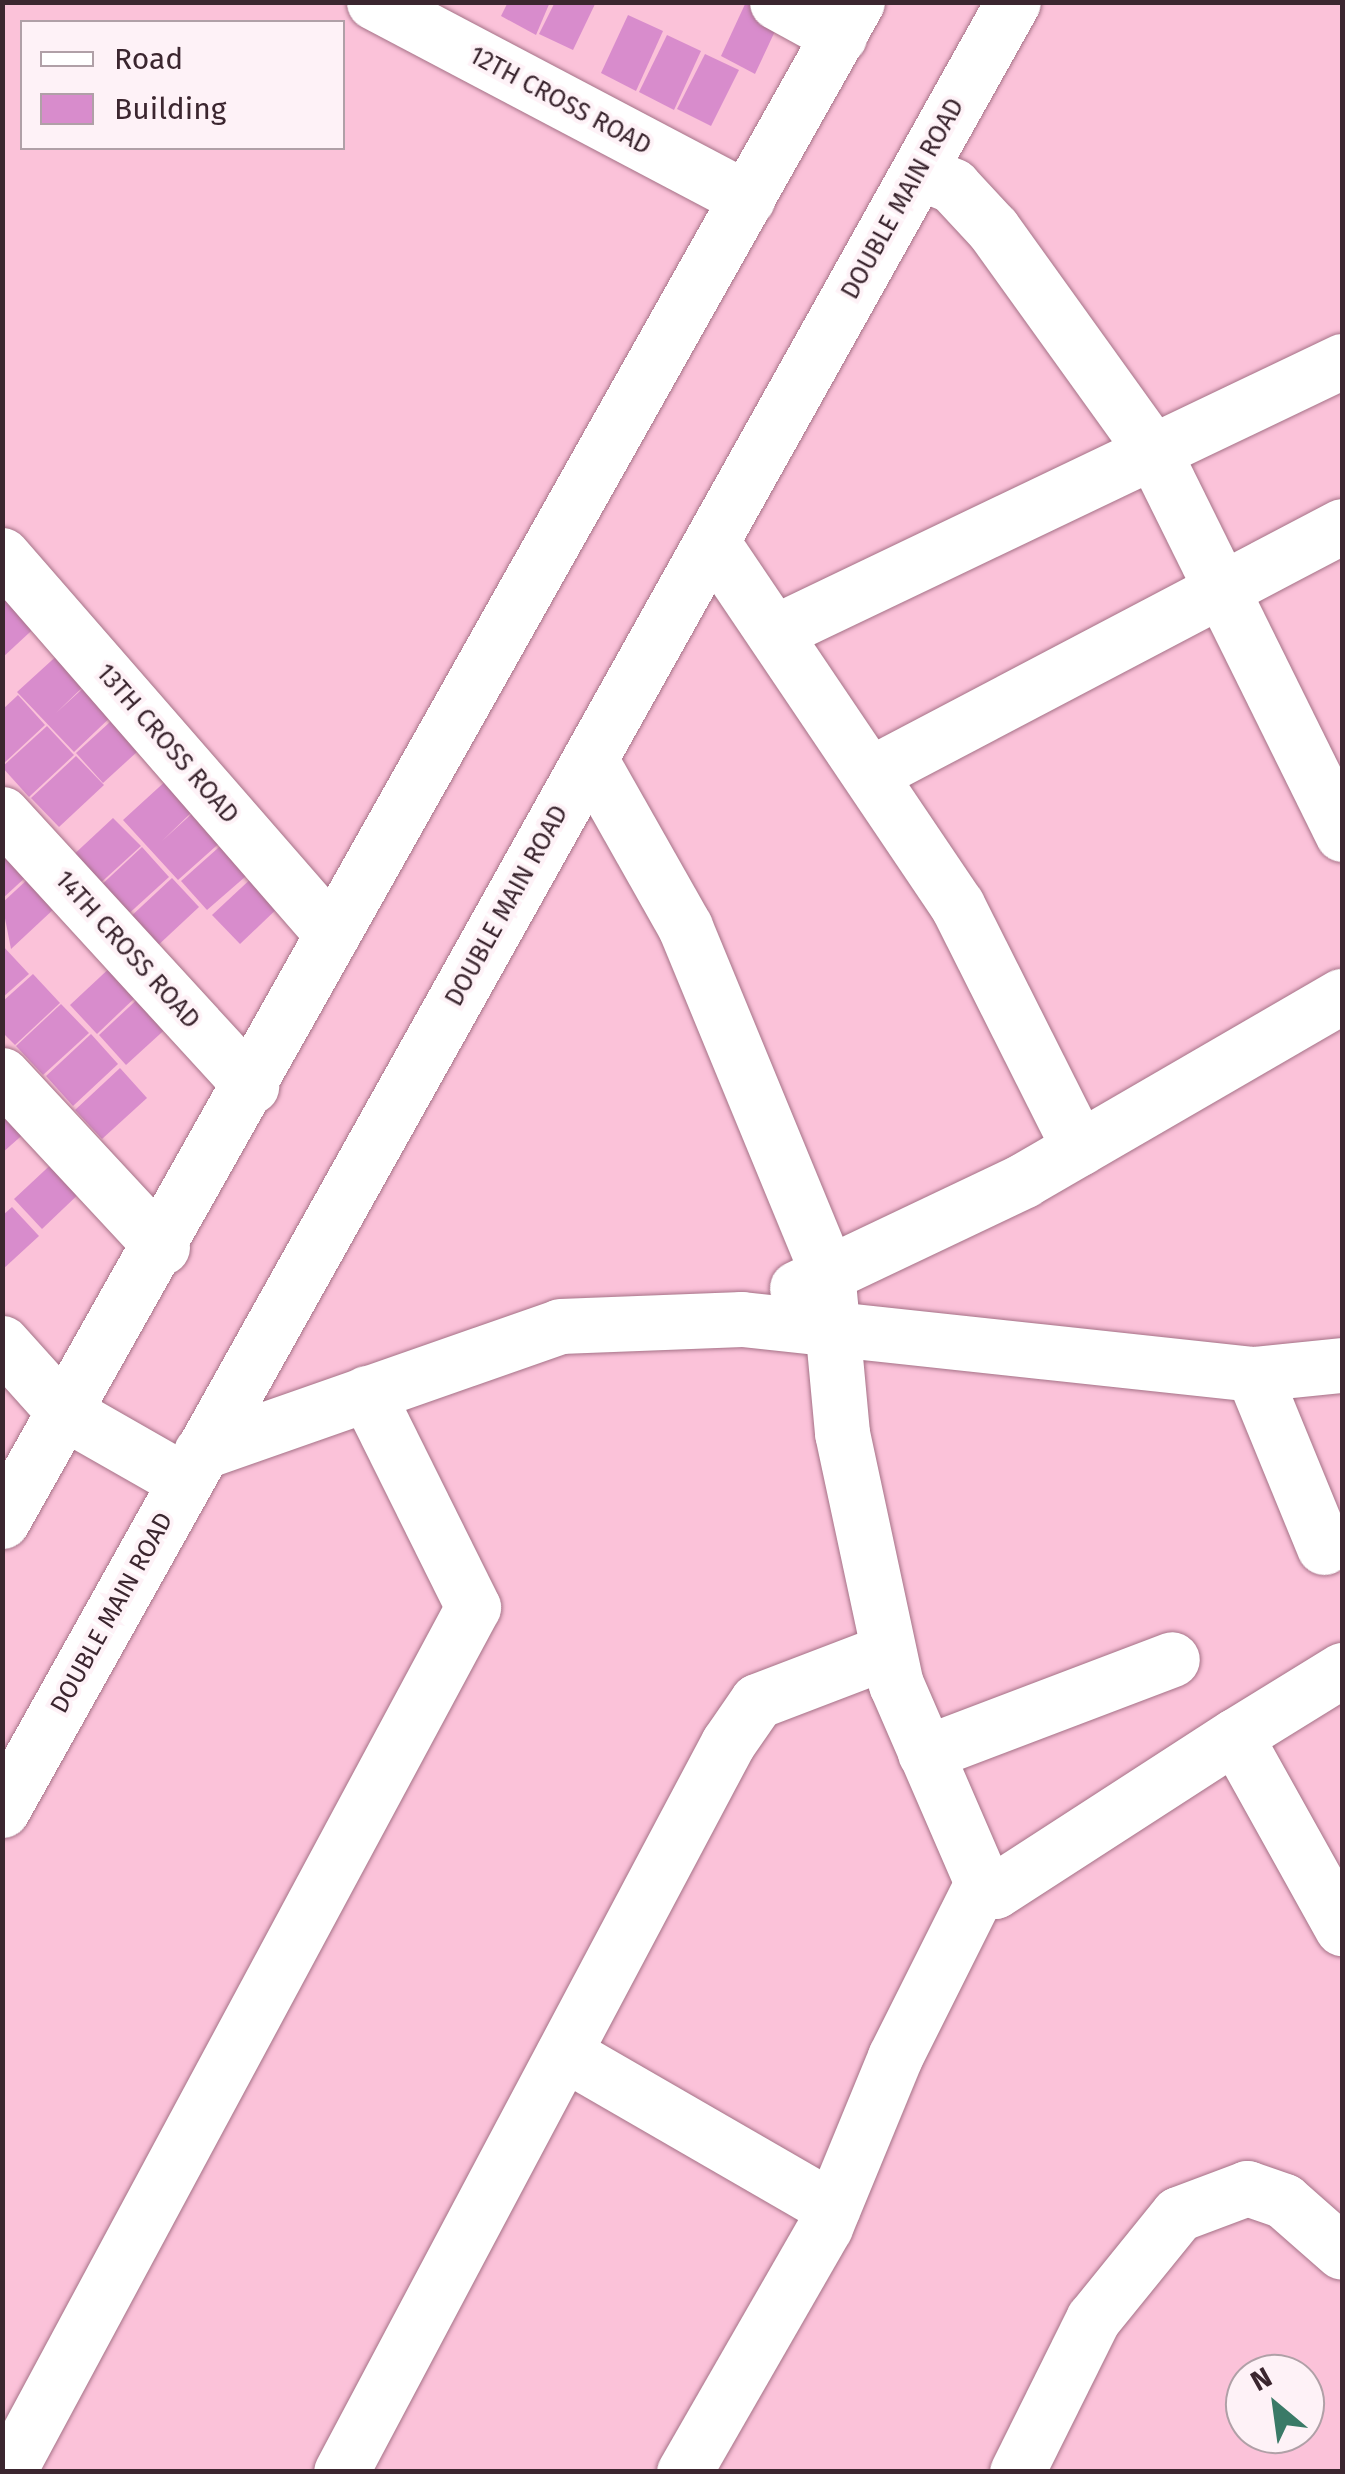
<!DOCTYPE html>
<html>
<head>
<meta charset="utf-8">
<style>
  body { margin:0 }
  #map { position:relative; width:1345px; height:2474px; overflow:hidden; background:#fbc2d9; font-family:"Fira Sans",sans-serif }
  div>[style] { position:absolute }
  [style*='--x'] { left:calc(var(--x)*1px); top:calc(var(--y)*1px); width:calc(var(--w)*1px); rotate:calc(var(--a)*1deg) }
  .building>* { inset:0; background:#d88ccc }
  .roads { filter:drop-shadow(0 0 2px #a57287) drop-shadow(0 0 2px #a57287) }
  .minor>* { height:55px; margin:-27.5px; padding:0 27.5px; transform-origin:27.5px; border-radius:27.5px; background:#fff }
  span { translate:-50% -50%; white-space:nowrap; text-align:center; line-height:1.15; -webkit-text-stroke:8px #fef2f7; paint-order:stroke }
  .street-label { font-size:25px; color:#3b262f }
  .frame { position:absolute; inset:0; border:5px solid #3b262f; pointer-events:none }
  .legend { position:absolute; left:20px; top:20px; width:325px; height:130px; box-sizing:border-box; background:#fef2f7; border:2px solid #b0a0a7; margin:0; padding:12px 18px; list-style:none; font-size:30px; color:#3b262f }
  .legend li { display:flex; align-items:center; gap:20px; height:50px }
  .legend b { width:50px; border:2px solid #b0a0a7 }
  .north { position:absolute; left:1225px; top:2354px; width:100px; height:100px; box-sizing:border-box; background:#fef2f7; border:2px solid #b0a0a7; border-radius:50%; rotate:331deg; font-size:28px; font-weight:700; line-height:40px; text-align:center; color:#3b262f }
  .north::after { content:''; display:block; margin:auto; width:35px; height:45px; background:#3a7a67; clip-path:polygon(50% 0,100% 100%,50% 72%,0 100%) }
</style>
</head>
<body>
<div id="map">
  <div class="building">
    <i style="clip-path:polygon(508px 2px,550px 2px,536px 35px,501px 16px)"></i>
    <i style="clip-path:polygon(555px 2px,596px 2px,573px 50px,539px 34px)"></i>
    <i style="clip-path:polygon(746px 2px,783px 14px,755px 74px,721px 56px)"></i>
    <i style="clip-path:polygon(628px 15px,663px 31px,636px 91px,601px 73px)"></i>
    <i style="clip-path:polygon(667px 35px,701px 51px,674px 110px,639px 92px)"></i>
    <i style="clip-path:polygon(705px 54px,739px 70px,711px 126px,677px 109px)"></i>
    <i style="clip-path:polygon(17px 591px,43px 620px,2px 658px,2px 604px)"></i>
    <i style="clip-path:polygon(62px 651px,90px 680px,56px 713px,91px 681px,118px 710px,74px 752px,17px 692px)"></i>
    <i style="clip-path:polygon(18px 695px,45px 725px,2px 765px,2px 710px)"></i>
    <i style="clip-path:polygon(121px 712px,149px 741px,103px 783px,76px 753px)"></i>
    <i style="clip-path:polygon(47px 726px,74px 755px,29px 797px,2px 767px)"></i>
    <i style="clip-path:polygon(76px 756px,104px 785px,59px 827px,31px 798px)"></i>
    <i style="clip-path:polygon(169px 778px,196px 808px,162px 841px,197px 809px,224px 839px,178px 880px,123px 820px)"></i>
    <i style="clip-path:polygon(113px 818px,141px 846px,95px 888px,69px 859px)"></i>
    <i style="clip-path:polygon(227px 840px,253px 870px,207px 910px,181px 881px)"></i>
    <i style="clip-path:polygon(142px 847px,169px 877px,124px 918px,97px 889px)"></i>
    <i style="clip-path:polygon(2px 848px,28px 875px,2px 899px)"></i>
    <i style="clip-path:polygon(257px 873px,284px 902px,240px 944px,212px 915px)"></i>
    <i style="clip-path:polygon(29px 878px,56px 907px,11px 949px,2px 903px)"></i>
    <i style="clip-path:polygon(172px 878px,199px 907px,154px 949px,127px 920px)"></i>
    <i style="clip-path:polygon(2px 945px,29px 974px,2px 998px)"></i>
    <i style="clip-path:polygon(115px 963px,141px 992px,97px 1034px,70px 1005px)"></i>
    <i style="clip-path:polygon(33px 974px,60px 1003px,15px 1045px,2px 1032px,2px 1002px)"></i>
    <i style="clip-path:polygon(144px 993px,172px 1023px,126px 1065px,99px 1035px)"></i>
    <i style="clip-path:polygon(61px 1004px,89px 1033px,43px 1075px,16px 1046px)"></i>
    <i style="clip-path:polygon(91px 1034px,118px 1064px,73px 1106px,46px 1076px)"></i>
    <i style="clip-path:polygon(120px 1068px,147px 1098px,102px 1139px,75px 1110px)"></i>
    <i style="clip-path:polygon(2px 1104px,27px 1131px,2px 1153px)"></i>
    <i style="clip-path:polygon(59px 1157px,86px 1187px,42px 1229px,14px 1199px)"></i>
    <i style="clip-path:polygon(12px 1207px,39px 1236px,2px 1270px,2px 1216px)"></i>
  </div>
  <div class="roads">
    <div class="minor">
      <i style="--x:374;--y:2;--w:422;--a:27.8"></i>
      <i style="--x:777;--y:2;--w:71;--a:28.7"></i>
      <i style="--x:919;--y:172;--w:37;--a:22"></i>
      <i style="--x:953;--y:186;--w:59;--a:47.1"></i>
      <i style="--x:993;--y:229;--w:276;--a:54.3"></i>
      <i style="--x:1154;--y:453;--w:425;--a:63.7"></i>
      <i style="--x:712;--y:542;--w:438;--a:56"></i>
      <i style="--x:957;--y:905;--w:272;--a:63.3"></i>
      <i style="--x:2;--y:555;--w:503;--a:48.95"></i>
      <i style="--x:779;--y:630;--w:624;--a:-25.54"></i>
      <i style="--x:590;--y:759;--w:193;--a:60.5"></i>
      <i style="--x:685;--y:927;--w:372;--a:67.6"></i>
      <i style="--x:827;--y:1271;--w:163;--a:84.7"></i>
      <i style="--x:842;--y:1433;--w:257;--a:77.9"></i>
      <i style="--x:896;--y:1684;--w:217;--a:66.6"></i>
      <i style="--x:982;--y:1883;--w:195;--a:116.6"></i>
      <i style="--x:895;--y:2057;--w:184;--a:112.4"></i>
      <i style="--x:825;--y:2227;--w:283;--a:119.9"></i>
      <i style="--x:870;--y:774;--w:533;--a:-27.72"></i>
      <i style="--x:2;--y:814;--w:369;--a:47.5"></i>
      <i style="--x:2;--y:1075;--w:235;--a:47.1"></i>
      <i style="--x:797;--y:1288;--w:251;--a:-25.4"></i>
      <i style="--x:1024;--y:1180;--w:367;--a:-30.1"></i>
      <i style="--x:2;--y:1343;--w:93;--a:48.1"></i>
      <i style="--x:64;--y:1412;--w:139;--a:29.7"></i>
      <i style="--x:1253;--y:1374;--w:187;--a:67.7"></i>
      <i style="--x:201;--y:1452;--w:380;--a:-19.3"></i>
      <i style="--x:560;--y:1326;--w:182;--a:-2.2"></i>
      <i style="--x:742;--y:1319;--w:514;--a:6.14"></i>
      <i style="--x:1253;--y:1374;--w:89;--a:-5.8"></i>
      <i style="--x:2;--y:1521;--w:1743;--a:-60.63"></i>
      <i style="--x:1235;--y:1736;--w:126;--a:-31.7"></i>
      <i style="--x:925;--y:1753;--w:264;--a:-20.8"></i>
      <i style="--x:2;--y:1810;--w:2071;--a:-60.79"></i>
      <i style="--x:982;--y:1883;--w:15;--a:32"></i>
      <i style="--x:995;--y:1891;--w:286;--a:-32.9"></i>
      <i style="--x:1235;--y:1736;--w:220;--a:60.9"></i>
      <i style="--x:564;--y:2053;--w:310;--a:30"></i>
      <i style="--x:8;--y:2472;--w:982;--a:-61.74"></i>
      <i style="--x:473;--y:1607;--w:239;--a:-116.4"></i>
      <i style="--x:341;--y:2472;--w:825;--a:-62.04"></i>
      <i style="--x:728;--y:1743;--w:51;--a:-55.4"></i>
      <i style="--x:757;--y:1701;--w:140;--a:-20.9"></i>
      <i style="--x:1017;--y:2472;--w:171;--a:-63.6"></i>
      <i style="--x:1093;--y:2319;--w:135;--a:-51"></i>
      <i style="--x:1178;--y:2214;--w:74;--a:-20.6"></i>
      <i style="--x:1247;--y:2188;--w:39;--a:19"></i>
      <i style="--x:1284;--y:2201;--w:77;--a:41.3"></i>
    </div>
  </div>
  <div class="street-label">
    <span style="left:560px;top:101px;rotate:28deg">12TH CROSS ROAD</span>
    <span style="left:903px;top:199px;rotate:-61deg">DOUBLE MAIN ROAD</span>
    <span style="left:167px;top:744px;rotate:49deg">13TH CROSS ROAD</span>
    <span style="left:507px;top:906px;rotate:-61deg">DOUBLE MAIN ROAD</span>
    <span style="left:127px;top:950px;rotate:48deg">14TH CROSS ROAD</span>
    <span style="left:112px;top:1613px;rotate:-61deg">DOUBLE MAIN ROAD</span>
  </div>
  <div class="frame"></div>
  <ul class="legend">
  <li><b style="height:12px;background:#fff"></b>Road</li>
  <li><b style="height:28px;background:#d88ccc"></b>Building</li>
  </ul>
  <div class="north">N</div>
</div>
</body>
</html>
